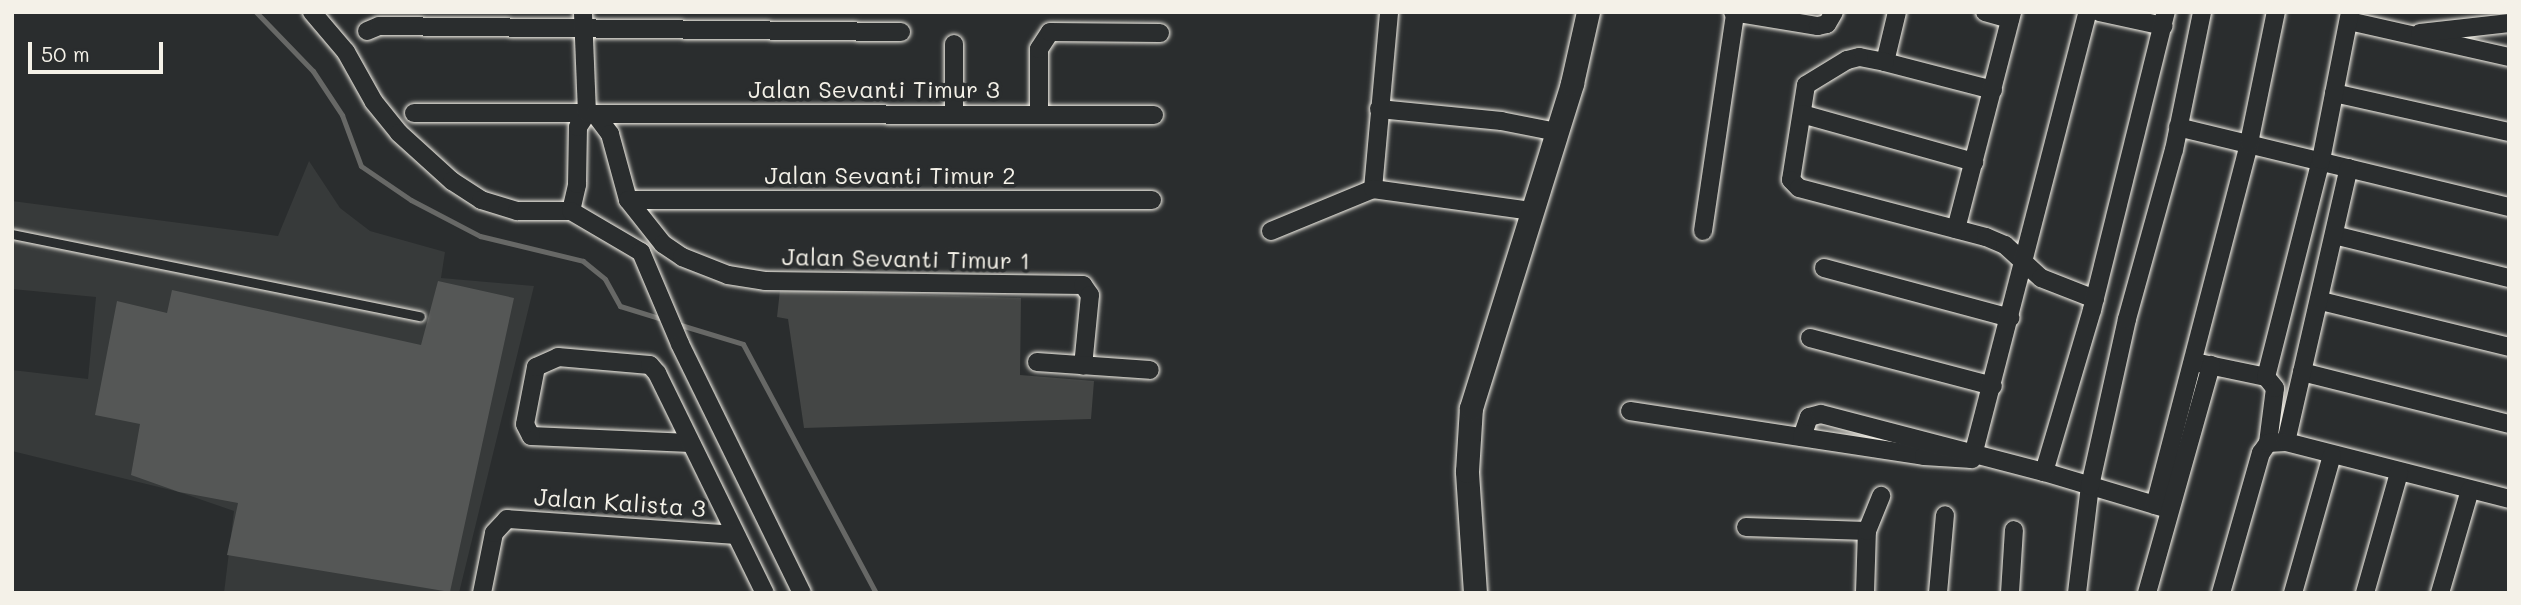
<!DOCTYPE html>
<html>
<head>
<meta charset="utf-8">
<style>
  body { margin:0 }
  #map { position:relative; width:2521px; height:605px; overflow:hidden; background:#2a2d2e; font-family:Mali,sans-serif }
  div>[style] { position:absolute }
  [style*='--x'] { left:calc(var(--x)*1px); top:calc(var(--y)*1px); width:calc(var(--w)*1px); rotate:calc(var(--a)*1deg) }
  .built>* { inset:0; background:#373a3a }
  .green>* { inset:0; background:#444645 }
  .stream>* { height:5px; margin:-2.5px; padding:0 2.5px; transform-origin:2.5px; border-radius:2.5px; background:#676866 }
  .building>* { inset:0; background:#555756 }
  .roads { filter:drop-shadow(0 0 2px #f4f1e8) drop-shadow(0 0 2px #f4f1e8) }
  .service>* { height:9px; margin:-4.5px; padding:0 4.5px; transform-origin:4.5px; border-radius:4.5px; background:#2a2d2e }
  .minor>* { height:18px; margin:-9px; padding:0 9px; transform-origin:9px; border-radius:9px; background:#2a2d2e }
  .tertiary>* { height:23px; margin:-11.5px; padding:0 11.5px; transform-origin:11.5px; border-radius:11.5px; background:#2a2d2e }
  span { translate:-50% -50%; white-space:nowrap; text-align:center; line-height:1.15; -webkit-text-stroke:7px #2a2d2e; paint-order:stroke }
  .street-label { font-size:24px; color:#f4f1e8 }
  .frame { position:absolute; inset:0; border:14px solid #f4f1e8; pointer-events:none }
  .scale { position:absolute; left:28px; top:42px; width:135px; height:32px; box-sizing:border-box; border:4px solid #f4f1e8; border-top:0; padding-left:9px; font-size:21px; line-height:24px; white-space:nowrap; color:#f4f1e8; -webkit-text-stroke:5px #2a2d2e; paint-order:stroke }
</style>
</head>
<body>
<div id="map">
  <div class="built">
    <i style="clip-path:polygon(309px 161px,340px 208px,370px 231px,445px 252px,441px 278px,534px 286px,459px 593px,224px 593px,234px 511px,179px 492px,12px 451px,12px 370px,88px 379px,96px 297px,12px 289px,12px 201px,278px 236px)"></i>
  </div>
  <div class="green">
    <i style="clip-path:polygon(780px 290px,1021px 298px,1020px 375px,1094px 381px,1091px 419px,804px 428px,788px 319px,777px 317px)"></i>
  </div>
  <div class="stream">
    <i style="--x:256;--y:12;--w:82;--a:46"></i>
    <i style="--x:313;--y:71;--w:53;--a:56.6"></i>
    <i style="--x:342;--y:115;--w:54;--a:69.6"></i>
    <i style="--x:361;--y:166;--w:60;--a:34.2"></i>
    <i style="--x:411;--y:200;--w:78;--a:27.6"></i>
    <i style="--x:480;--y:236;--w:106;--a:13.6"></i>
    <i style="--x:583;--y:261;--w:28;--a:39"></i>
    <i style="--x:605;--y:279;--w:31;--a:61"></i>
    <i style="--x:620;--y:306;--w:47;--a:17.3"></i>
    <i style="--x:674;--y:323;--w:72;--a:16.9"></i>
    <i style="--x:743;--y:344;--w:282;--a:61.9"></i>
  </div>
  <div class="building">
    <i style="clip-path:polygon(438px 281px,514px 298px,450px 592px,227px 555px,238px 503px,179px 492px,131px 475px,140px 424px,95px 415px,117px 301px,167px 313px,172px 290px,421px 345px)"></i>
  </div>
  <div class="roads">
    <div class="service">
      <i style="--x:12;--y:234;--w:416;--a:11.4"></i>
    </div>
    <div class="minor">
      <i style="--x:312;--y:12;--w:52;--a:49.6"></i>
      <i style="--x:346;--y:52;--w:57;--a:60.8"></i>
      <i style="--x:374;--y:102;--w:40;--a:51"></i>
      <i style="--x:399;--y:133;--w:72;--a:42.2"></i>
      <i style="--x:452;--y:181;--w:35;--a:33"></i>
      <i style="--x:481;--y:200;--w:38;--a:17"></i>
      <i style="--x:517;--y:211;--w:54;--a:0"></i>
      <i style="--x:571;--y:211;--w:28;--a:-77"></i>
      <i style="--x:577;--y:184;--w:57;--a:-89"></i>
      <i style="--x:578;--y:127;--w:17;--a:-57"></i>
      <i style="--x:587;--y:113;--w:8;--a:7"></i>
      <i style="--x:595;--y:114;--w:25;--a:53"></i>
      <i style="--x:610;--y:134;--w:68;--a:74.7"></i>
      <i style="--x:628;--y:200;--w:56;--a:51.5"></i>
      <i style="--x:663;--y:244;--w:23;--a:34"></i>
      <i style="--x:682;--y:257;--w:49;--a:21.4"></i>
      <i style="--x:728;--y:275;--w:37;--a:9"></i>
      <i style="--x:765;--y:281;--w:318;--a:0.7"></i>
      <i style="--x:1083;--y:285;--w:12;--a:55"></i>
      <i style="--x:1090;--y:295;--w:71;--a:95.6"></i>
      <i style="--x:1733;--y:12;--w:86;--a:9.4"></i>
      <i style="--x:1818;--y:26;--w:9;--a:-13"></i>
      <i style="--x:1827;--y:24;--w:14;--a:-60"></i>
      <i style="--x:1985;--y:12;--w:26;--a:16"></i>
      <i style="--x:2099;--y:12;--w:66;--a:12.3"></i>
      <i style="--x:2349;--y:21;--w:164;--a:12.7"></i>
      <i style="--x:367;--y:31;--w:13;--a:-23"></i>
      <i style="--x:379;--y:26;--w:522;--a:0.66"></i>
      <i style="--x:2420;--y:33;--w:90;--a:-6.4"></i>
      <i style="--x:954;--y:44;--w:70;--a:90"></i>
      <i style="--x:1885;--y:62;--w:51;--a:-76.5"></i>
      <i style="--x:1993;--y:90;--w:112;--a:-165.5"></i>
      <i style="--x:1885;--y:62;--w:26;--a:-169"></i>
      <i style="--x:1859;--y:57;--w:12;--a:166"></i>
      <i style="--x:1847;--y:60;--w:48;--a:148.6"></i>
      <i style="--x:1806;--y:85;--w:96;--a:99"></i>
      <i style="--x:1791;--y:180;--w:11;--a:45"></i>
      <i style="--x:1799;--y:188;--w:193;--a:14.7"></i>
      <i style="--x:1986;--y:237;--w:21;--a:23"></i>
      <i style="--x:2005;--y:245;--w:49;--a:42.5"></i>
      <i style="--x:2041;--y:278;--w:58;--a:21.3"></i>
      <i style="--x:2334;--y:93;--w:179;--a:12.6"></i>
      <i style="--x:1379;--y:109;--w:123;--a:5.6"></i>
      <i style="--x:1501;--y:121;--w:57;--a:11.1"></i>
      <i style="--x:414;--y:113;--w:173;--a:0"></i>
      <i style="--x:587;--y:113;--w:101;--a:-92.3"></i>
      <i style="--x:1039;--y:113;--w:64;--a:-90"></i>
      <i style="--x:1039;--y:49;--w:20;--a:-57"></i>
      <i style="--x:1050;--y:32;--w:110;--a:0.5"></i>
      <i style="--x:595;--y:114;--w:559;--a:0.1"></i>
      <i style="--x:1802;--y:114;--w:179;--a:15.6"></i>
      <i style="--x:2178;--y:127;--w:341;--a:13.6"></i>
      <i style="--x:1373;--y:189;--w:178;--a:-84.8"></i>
      <i style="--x:628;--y:200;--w:524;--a:0"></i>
      <i style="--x:571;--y:211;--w:81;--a:30.4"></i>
      <i style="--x:641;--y:252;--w:100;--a:67"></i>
      <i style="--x:680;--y:344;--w:277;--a:63.9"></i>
      <i style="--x:1956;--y:229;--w:224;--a:-75.5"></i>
      <i style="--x:1271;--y:231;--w:110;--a:-22.4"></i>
      <i style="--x:1373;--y:189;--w:161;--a:7.9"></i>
      <i style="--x:1703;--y:231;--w:220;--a:-81.6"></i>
      <i style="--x:2334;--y:235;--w:180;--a:13.8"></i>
      <i style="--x:1824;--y:268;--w:193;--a:15"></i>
      <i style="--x:2321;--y:301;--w:194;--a:13.7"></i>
      <i style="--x:1810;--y:338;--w:189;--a:14.7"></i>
      <i style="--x:1037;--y:362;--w:113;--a:4"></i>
      <i style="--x:2199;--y:363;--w:68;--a:11.8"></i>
      <i style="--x:2302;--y:372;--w:213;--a:14.1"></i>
      <i style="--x:1630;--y:411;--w:297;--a:8.7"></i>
      <i style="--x:1924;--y:456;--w:48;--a:3.6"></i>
      <i style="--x:1972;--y:459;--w:462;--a:-75.5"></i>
      <i style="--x:1802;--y:437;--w:21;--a:-71"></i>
      <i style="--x:1809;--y:417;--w:12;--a:-14"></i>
      <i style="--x:1821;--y:414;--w:230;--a:14.6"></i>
      <i style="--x:2044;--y:472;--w:129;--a:16.6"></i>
      <i style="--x:2286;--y:442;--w:281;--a:-77.1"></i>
      <i style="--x:690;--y:443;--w:159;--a:-177.5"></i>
      <i style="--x:531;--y:436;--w:13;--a:-117"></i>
      <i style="--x:525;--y:424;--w:58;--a:-79.1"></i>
      <i style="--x:536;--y:367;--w:24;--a:-24"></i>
      <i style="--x:558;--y:357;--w:92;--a:5"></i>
      <i style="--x:650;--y:365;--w:11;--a:49"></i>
      <i style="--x:657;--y:373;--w:245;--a:63.9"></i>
      <i style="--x:2268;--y:443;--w:55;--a:-82.7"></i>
      <i style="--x:2275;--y:388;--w:14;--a:-129"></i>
      <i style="--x:2266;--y:377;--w:224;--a:-75.8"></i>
      <i style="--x:2321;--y:160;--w:151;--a:-78.9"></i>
      <i style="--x:2044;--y:472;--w:169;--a:-73.5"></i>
      <i style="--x:2092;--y:310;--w:307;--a:-76.1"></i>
      <i style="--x:2155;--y:505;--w:374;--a:-75.4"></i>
      <i style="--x:2249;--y:143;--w:134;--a:-78.4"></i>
      <i style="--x:1746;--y:527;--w:121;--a:1.9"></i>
      <i style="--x:482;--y:593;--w:61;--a:-78.7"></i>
      <i style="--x:494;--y:533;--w:19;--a:-47"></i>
      <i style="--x:507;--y:519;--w:228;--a:4"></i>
      <i style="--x:1865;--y:593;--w:62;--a:-88.2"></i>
      <i style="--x:1867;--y:531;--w:38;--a:-68"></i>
      <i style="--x:1938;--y:593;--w:78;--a:-84.9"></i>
      <i style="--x:2010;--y:593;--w:63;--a:-86.4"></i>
      <i style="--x:2077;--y:593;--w:108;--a:-83.1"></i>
      <i style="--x:2090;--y:486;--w:171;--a:-77.5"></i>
      <i style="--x:2127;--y:319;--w:175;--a:-74.5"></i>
      <i style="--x:2174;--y:150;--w:141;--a:-78.5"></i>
      <i style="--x:2147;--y:593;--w:237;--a:-74.3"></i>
      <i style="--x:2221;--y:593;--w:146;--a:-74.1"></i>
      <i style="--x:2261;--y:453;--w:12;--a:-55"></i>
      <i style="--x:2268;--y:443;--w:18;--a:-3"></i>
      <i style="--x:2286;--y:442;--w:230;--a:14.3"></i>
      <i style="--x:2293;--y:593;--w:143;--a:-74.2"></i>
      <i style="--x:2365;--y:593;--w:125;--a:-74.2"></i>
      <i style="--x:2440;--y:593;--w:107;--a:-73.8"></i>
    </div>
    <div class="tertiary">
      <i style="--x:1475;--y:593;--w:122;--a:-93.8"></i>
      <i style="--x:1467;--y:471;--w:63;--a:-86.4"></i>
      <i style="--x:1471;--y:408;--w:340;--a:-72.7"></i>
      <i style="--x:1572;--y:83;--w:73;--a:-77.3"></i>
    </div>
  </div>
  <div class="street-label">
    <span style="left:874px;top:89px">Jalan Sevanti Timur 3</span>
    <span style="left:890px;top:175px">Jalan Sevanti Timur 2</span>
    <span style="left:906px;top:258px;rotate:1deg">Jalan Sevanti Timur 1</span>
    <span style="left:620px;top:502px;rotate:4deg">Jalan Kalista 3</span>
  </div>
  <div class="frame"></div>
  <div class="scale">50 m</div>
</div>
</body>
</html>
